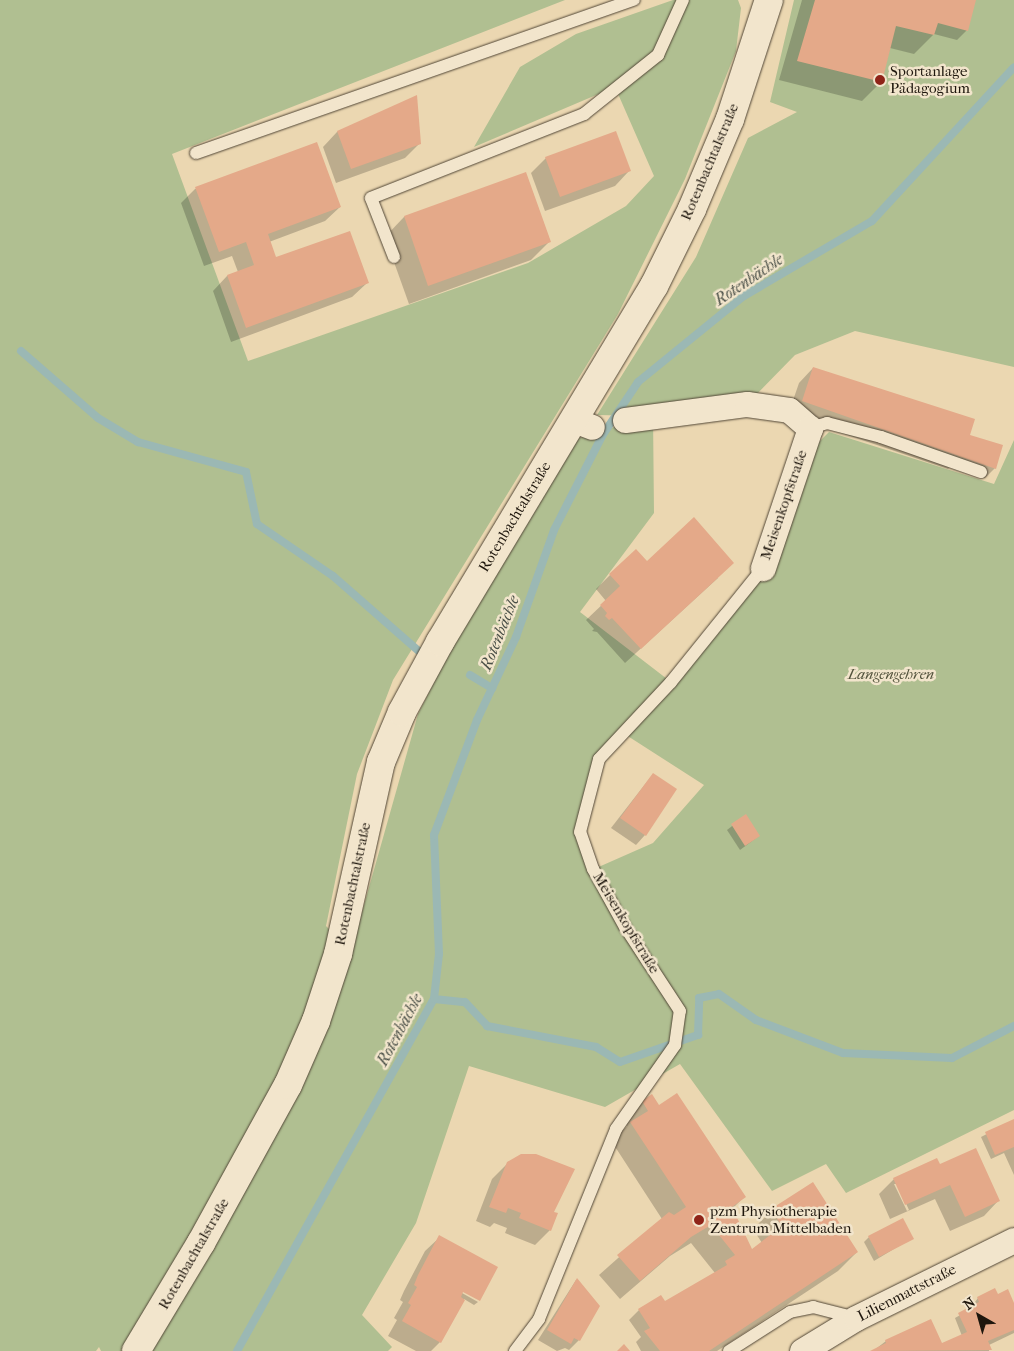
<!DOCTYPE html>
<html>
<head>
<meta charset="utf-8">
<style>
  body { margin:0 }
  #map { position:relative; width:1014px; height:1351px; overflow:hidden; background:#ebd7b1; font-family:"IM FELL French Canon",serif }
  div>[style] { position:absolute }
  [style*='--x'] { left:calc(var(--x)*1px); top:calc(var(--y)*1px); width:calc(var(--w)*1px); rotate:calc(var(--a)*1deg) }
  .green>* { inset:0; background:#b0bf91 }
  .shadow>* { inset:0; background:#0003 }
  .stream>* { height:8px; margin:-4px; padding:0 4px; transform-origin:4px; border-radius:4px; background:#9bb8b4 }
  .building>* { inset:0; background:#e4a989 }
  .roads { filter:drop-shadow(0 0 1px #514636) drop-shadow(0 0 1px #514636) }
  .lane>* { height:12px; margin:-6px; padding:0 6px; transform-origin:6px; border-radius:6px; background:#f2e5cc }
  .street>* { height:25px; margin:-12.5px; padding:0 12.5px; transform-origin:12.5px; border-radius:12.5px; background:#f2e5cc }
  .secondary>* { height:28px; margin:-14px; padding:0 14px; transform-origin:14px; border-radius:14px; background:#f2e5cc }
  .dots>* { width:14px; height:14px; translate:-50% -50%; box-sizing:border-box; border:2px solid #f2e5cc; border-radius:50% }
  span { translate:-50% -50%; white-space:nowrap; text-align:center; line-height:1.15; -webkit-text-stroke:5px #f2e5cc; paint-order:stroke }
  .poi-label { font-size:15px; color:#1e160d }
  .left { translate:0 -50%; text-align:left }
  .street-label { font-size:15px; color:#1e160d }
  .park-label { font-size:15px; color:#51513b; font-style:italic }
  .water-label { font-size:16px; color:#4a4f47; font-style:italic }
  .north { position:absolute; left:954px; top:1291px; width:50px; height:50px; -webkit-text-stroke:4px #f2e5cc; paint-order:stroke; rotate:322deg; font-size:14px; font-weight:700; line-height:20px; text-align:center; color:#1e160d }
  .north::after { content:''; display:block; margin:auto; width:18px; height:22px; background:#1e160d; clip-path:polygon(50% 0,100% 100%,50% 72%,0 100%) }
</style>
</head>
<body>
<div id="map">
  <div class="green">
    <i style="clip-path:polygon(evenodd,0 0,565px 0,172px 154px,248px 361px,528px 263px,626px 206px,654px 176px,615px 87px,474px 147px,520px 67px,576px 34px,673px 0,738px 0,741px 8px,736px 51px,685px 179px,618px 314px,393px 680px,357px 774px,326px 926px,351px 951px,418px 714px,473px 605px,576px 439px,650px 416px,597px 415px,696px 257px,748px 138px,797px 112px,770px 102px,794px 0,1014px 0,1014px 367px,855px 331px,795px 355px,747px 404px,653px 415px,654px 513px,580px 612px,671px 682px,763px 568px,812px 449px,829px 432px,994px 484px,1014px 440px,1014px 1110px,846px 1193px,826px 1164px,772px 1191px,680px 1064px,605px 1107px,469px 1066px,416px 1223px,362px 1315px,392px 1347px,388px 1351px,101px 1351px,99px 1347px,96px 1351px,0 1351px,0 0,623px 733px,704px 785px,653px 843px,594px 869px,580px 832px,599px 759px,623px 733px)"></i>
  </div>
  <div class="shadow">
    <i style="clip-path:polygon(802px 0,975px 0,967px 30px,957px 40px,934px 34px,914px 54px,890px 48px,881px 82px,862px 101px,779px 80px)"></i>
    <i style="clip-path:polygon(416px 97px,420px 143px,405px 158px,336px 183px,323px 147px,337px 132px)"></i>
    <i style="clip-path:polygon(316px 144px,340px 207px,325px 221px,269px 242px,275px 259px,367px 283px,352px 297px,231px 342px,213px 291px,227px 276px,238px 272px,232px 256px,204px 266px,181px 203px,195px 189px)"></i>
    <i style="clip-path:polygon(546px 158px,629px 171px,615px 186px,545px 211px,531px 173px)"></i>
    <i style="clip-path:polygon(526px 174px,550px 241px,531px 260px,409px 304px,385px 237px,404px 217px)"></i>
    <i style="clip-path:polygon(813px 368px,969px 436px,995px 468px,985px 478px,952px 468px,954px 463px,948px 469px,788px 415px,799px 383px)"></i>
    <i style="clip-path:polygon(647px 563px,718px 578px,625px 663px,597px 632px,592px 631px,594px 629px,586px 620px,606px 601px,596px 589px,610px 575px)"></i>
    <i style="clip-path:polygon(653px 774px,645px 835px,636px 845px,611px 828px)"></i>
    <i style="clip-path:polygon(745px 816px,759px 836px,740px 850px,727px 830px)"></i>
    <i style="clip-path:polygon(643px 1102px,658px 1106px,744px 1197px,732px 1209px,752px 1251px,762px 1243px,753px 1229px,772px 1210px,812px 1184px,857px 1252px,838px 1271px,717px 1351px,641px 1351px,636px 1342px,641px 1337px,629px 1320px,639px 1310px,665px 1303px,715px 1273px,691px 1243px,670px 1256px,620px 1299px,599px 1275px,662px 1219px,612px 1142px,627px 1126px,624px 1121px)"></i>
    <i style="clip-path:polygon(1014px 1120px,1014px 1175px,1004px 1153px,991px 1159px,981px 1137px)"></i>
    <i style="clip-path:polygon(508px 1163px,552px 1212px,550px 1230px,535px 1245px,505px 1233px,507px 1228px,494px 1223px,490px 1227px,476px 1221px,492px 1179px)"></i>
    <i style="clip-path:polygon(evenodd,939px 1165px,998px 1201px,984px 1216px,950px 1231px,935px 1199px,890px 1219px,879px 1194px,894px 1179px,939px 1165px,894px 1184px,897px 1184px,909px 1210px,907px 1211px,894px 1184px)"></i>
    <i style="clip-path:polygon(440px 1237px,462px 1293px,478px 1302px,474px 1305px,464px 1299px,440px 1342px,431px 1351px,416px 1351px,388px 1336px,397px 1320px,394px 1318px,403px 1302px,400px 1300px,404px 1291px,425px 1251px)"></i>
    <i style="clip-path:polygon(869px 1237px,912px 1238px,874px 1261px,864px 1242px)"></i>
    <i style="clip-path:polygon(576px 1280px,579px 1340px,569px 1350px,565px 1348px,557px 1351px,538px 1340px)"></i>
    <i style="clip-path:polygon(978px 1298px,1014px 1306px,1014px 1333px,989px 1345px,989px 1351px,873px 1351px,886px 1341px,942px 1345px,962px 1336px,955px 1318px,969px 1310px)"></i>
  </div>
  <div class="stream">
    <i style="--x:21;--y:351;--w:102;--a:41"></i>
    <i style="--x:98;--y:418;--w:47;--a:31"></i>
    <i style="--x:138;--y:442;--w:112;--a:15.5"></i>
    <i style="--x:246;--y:472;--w:53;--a:78.1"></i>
    <i style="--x:257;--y:524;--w:92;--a:34.4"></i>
    <i style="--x:333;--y:576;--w:118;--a:41.2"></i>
    <i style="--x:470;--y:675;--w:26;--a:31"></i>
    <i style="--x:434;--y:999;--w:31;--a:6"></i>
    <i style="--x:465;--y:1002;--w:33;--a:47"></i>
    <i style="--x:487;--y:1026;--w:111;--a:10.9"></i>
    <i style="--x:596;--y:1047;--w:28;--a:32"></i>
    <i style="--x:620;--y:1062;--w:83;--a:-19.1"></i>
    <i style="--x:698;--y:1035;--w:37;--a:-88"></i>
    <i style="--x:699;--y:998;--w:20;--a:-11"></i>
    <i style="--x:719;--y:994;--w:45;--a:35.1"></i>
    <i style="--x:756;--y:1020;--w:93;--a:20.8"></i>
    <i style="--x:843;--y:1053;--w:109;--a:2.6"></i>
    <i style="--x:952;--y:1058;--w:70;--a:-27.3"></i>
    <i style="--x:237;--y:1351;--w:403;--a:-60.8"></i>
    <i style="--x:434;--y:999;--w:45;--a:-83.7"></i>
    <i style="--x:439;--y:954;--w:119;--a:-92.4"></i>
    <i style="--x:434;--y:835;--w:123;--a:-69.5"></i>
    <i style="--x:477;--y:720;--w:92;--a:-64.8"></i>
    <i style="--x:516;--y:637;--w:114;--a:-70.4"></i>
    <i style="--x:554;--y:530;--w:106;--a:-62.9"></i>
    <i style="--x:602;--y:436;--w:65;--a:-56.3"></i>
    <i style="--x:638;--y:382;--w:136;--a:-39.1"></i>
    <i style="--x:744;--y:296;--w:148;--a:-30.4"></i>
    <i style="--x:872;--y:221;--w:209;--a:-47.3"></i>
  </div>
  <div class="building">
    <i style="clip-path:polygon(815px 0,976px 0,968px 31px,938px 23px,934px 35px,896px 26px,882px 82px,797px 61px)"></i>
    <i style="clip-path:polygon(417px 95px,421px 144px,351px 169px,337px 131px)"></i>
    <i style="clip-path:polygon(616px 131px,631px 171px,560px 197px,545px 157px)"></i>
    <i style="clip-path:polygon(317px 142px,341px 207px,268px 234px,276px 257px,350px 231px,369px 283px,246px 328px,227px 275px,254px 265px,246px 242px,219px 252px,195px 187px)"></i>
    <i style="clip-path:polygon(526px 172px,551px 242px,428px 286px,404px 216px)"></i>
    <i style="clip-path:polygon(813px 367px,975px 419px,970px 435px,1003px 445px,996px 469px,802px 401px)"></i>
    <i style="clip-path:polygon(694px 517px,734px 563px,641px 649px,612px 618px,609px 620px,605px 616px,607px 613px,600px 605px,620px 586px,609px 574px,636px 549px,647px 561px)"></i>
    <i style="clip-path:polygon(653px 773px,677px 789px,646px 836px,620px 818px)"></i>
    <i style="clip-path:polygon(746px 814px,760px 836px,745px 846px,731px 824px)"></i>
    <i style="clip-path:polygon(677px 1093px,746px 1197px,732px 1207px,752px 1249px,782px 1226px,771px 1209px,813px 1182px,858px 1252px,709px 1351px,660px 1351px,644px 1331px,650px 1328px,638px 1309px,661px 1295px,665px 1301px,727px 1265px,725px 1261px,735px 1255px,711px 1225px,691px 1237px,640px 1281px,617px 1255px,669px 1212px,674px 1215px,686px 1207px,630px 1122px,648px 1111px,642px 1101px,652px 1094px,659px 1105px)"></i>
    <i style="clip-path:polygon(1014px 1119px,1014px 1147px,995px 1155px,985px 1132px)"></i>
    <i style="clip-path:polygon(976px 1148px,1000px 1201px,965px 1217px,950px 1185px,905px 1205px,893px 1178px,937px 1158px,940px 1164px)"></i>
    <i style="clip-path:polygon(521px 1154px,536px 1154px,575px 1169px,554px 1212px,558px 1213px,551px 1231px,519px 1218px,521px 1213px,508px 1208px,506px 1213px,489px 1207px,507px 1162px)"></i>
    <i style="clip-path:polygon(903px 1218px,914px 1239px,879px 1257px,868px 1236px)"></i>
    <i style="clip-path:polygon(439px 1235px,498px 1267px,480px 1301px,463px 1292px,461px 1297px,465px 1300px,441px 1343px,402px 1321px,411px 1305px,408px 1303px,417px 1287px,414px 1285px,418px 1275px)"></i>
    <i style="clip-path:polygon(577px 1278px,600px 1306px,580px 1341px,574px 1338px,571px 1344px,547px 1330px)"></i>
    <i style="clip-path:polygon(995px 1288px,998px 1294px,1008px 1289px,1014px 1303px,1014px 1330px,988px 1341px,992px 1350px,870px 1351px,886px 1343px,885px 1340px,931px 1319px,942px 1343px,967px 1332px,958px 1313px,979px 1302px,977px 1297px)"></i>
    <i style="clip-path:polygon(624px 1344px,630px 1351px,617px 1351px)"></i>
  </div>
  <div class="roads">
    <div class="lane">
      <i style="--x:196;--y:153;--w:464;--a:-19.3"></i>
      <i style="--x:394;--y:257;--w:63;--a:-111.3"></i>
      <i style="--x:371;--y:198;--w:229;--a:-21.5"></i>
      <i style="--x:584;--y:114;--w:95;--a:-38.6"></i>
      <i style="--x:658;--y:55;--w:60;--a:-65.6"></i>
      <i style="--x:810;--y:428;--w:18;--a:-16"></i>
      <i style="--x:827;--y:423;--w:56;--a:14.5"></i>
      <i style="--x:881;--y:437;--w:106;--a:19.3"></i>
      <i style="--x:515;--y:1351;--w:40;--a:-53"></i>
      <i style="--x:539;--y:1319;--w:205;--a:-67.9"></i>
      <i style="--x:616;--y:1129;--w:103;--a:-54.9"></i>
      <i style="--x:675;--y:1045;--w:34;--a:-82"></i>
      <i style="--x:680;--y:1011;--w:100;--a:-123.2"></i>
      <i style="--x:625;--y:927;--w:66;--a:-118.9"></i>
      <i style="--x:593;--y:869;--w:39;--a:-109"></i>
      <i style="--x:580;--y:832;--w:75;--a:-75.4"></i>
      <i style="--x:599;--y:759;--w:105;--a:-46.9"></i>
      <i style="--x:671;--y:682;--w:146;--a:-51.1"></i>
      <i style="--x:729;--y:1351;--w:72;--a:-32.6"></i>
      <i style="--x:790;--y:1312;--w:24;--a:-12"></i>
      <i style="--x:813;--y:1307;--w:44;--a:14.3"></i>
    </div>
    <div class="street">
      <i style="--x:574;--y:420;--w:19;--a:21"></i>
      <i style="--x:625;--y:420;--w:123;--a:-7.5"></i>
      <i style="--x:747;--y:404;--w:42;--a:8.1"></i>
      <i style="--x:789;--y:410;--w:28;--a:41"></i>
      <i style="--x:810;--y:428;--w:148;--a:108.6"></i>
      <i style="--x:802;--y:1351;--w:63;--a:-31.4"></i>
      <i style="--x:856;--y:1318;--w:176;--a:-26.3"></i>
    </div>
    <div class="secondary">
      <i style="--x:136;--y:1351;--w:126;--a:-59"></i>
      <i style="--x:201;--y:1243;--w:180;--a:-61.2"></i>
      <i style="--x:288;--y:1085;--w:70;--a:-66.4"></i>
      <i style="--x:316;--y:1021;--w:71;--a:-71.8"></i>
      <i style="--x:338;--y:954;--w:197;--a:-77.4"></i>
      <i style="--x:381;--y:762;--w:54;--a:-67.2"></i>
      <i style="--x:402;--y:712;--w:80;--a:-61.5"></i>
      <i style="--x:440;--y:642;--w:415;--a:-59"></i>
      <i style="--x:654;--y:286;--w:86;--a:-63.7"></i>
      <i style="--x:692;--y:209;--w:98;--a:-67.1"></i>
      <i style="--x:730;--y:119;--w:125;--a:-71.9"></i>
    </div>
  </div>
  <div class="dots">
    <i style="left:880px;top:80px;background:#8f2418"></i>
    <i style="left:699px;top:1220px;background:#8f2418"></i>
  </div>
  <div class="poi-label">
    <span class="left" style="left:890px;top:80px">Sportanlage<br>Pädagogium</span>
    <span class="left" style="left:710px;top:1220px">pzm Physiotherapie<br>Zentrum Mittelbaden</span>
  </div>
  <div class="street-label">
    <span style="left:710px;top:162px;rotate:-67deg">Rotenbachtalstraße</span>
    <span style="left:784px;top:505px;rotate:-71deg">Meisenkopfstraße</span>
    <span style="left:515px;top:517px;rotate:-59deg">Rotenbachtalstraße</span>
    <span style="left:353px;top:884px;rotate:-78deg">Rotenbachtalstraße</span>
    <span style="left:626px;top:923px;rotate:59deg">Meisenkopfstraße</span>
    <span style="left:194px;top:1254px;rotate:-60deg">Rotenbachtalstraße</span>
    <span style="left:907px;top:1293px;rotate:-27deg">Lilienmattstraße</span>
  </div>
  <div class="park-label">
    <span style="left:891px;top:675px">Langengehren</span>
  </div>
  <div class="water-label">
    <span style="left:749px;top:280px;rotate:-34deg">Rotenbächle</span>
    <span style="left:500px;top:633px;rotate:-68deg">Rotenbächle</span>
    <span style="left:400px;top:1030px;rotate:-62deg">Rotenbächle</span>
  </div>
  <div class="north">N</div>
</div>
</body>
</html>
